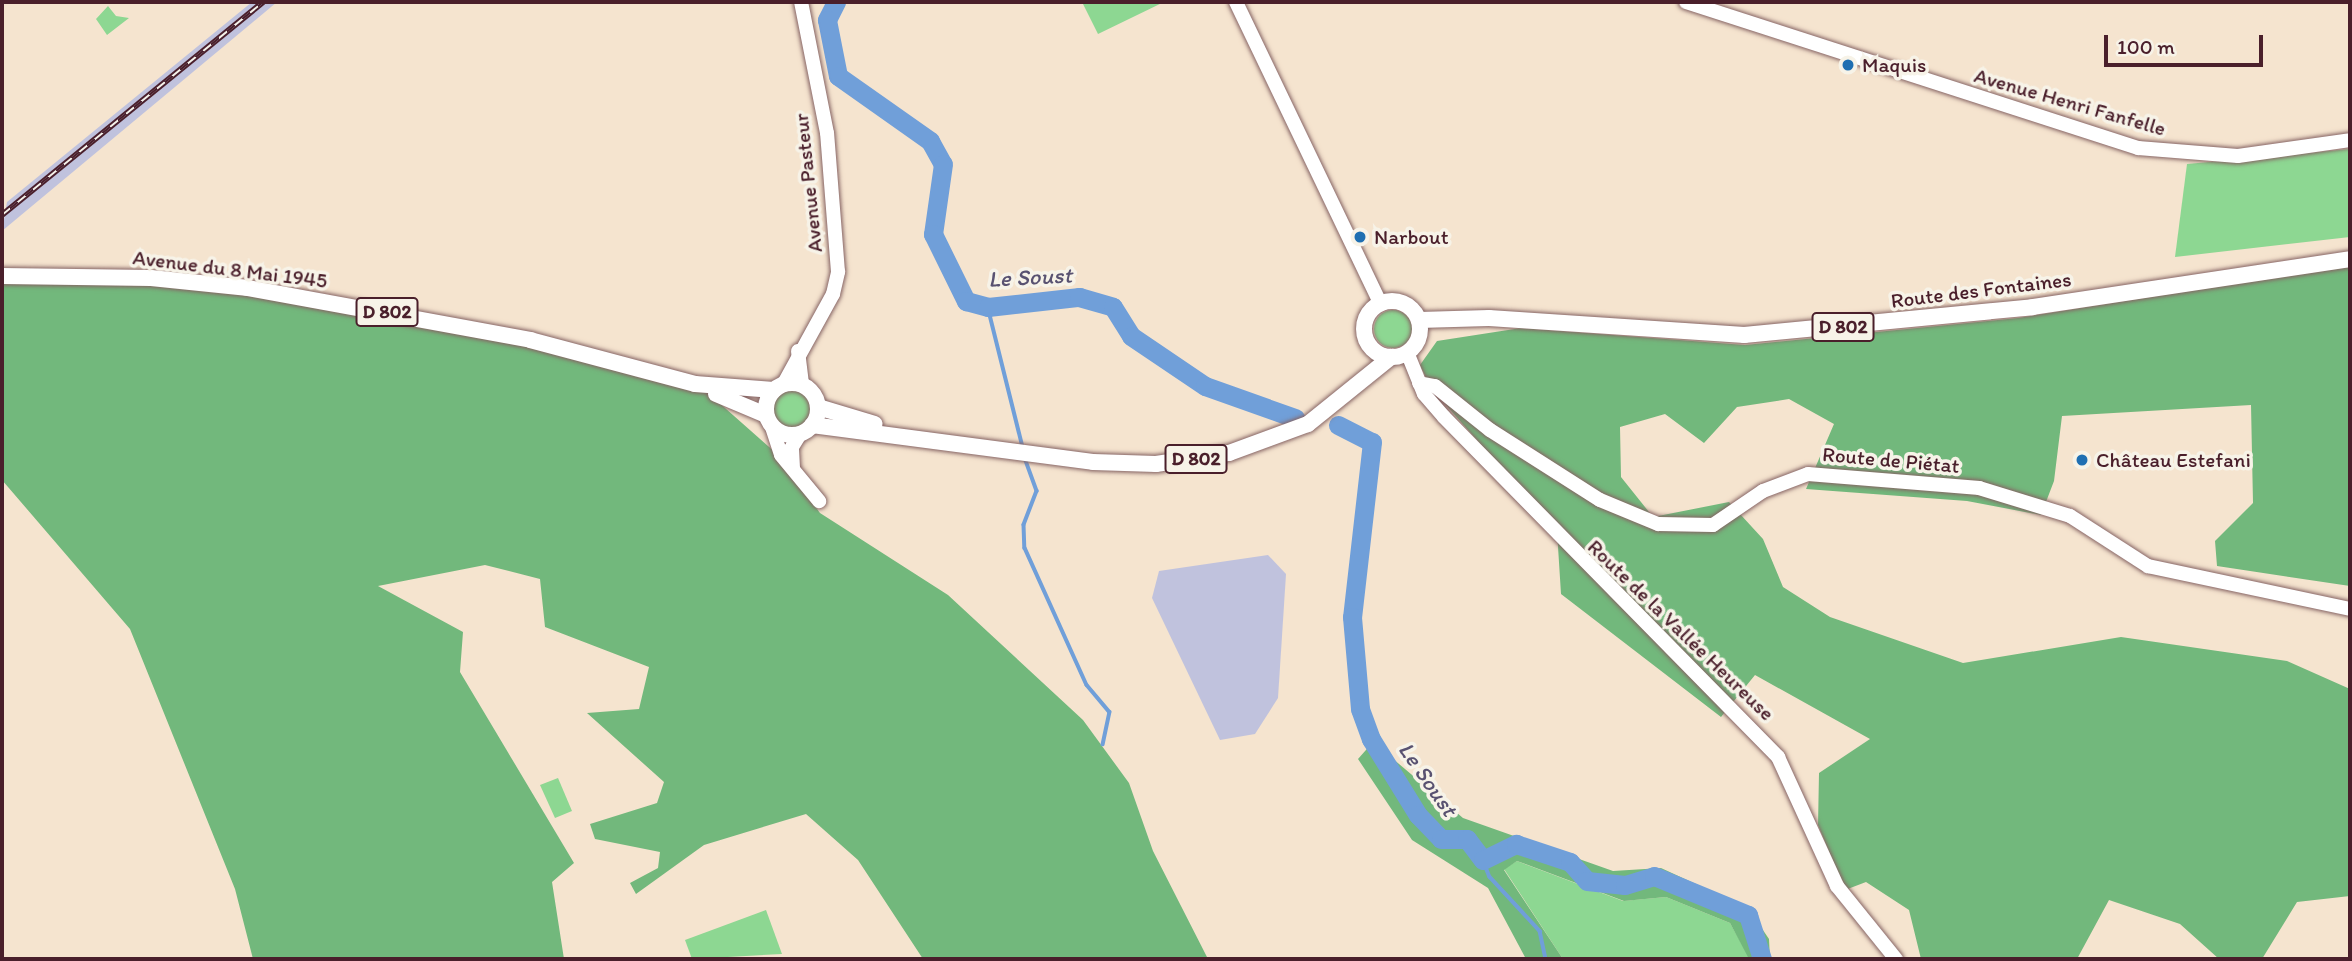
<!DOCTYPE html>
<html>
<head>
<meta charset="utf-8">
<style>
  body { margin:0 }
  #map { position:relative; width:2352px; height:961px; overflow:hidden; background:#f5e4cf; font-family:Itim,sans-serif }
  div>[style] { position:absolute }
  [style*='--x'] { left:calc(var(--x)*1px); top:calc(var(--y)*1px); width:calc(var(--w)*1px); rotate:calc(var(--a)*1deg) }
  .industrial>* { inset:0; background:#c0c2dd }
  .green>* { inset:0; background:#8dd792 }
  .round { border-radius:50% }
  .forest>* { inset:0; background:#72b87c }
  .stream>* { height:3.5px; margin:-1.75px; padding:0 1.75px; transform-origin:1.75px; border-radius:1.75px; background:#709fd9 }
  .river>* { height:19px; margin:-9.5px; padding:0 9.5px; transform-origin:9.5px; border-radius:9.5px; background:#709fd9 }
  .roads { filter:drop-shadow(0 0 2px #866464) drop-shadow(0 0 2px #866464) }
  .secondary>* { height:14px; margin:-7px; padding:0 7px; transform-origin:7px; border-radius:7px; background:#fff }
  .primary>* { height:16px; margin:-8px; padding:0 8px; transform-origin:8px; border-radius:8px; background:#fff }
  .primary>.ring { margin:-8px; padding:0; box-sizing:content-box; background:none; border:16px solid #fff; border-radius:50% }
  .rail>* { height:6px; margin-top:-3px; transform-origin:0; background:repeating-linear-gradient(90deg,#f7f3e8 0 10px,#4a1f2b 0 20px); box-sizing:border-box; border-block:2px solid #4a1f2b }
  .dots>* { width:19px; height:19px; translate:-50% -50%; box-sizing:border-box; border:4px solid #f7f3e8; border-radius:50% }
  span { translate:-50% -50%; white-space:nowrap; text-align:center; line-height:1.15; -webkit-text-stroke:7px #f7f3e8; paint-order:stroke }
  .shield-label span { padding:2px 5px; background:#f7f3e8; border:2px solid; border-radius:5px; -webkit-text-stroke-width:0 }
  .shield-label { font-size:19px; color:#4a1f2b; font-weight:700 }
  .poi-label { font-size:21px; color:#4a1f2b }
  .left { translate:0 -50%; text-align:left }
  .street-label { font-size:21px; color:#4a1f2b }
  .water-label { font-size:23px; color:#595271; font-style:italic }
  .frame { position:absolute; inset:0; border:4px solid #4a1f2b; pointer-events:none }
  .scale { position:absolute; left:2104px; top:35px; width:159px; height:32px; box-sizing:border-box; border:4px solid #4a1f2b; border-top:0; padding-left:9px; font-size:21px; line-height:24px; white-space:nowrap; color:#4a1f2b; -webkit-text-stroke:5px #f7f3e8; paint-order:stroke }
</style>
</head>
<body>
<div id="map">
  <div class="industrial">
    <i style="clip-path:polygon(252px 2px,277px 2px,2px 231px,7px 202px)"></i>
    <i style="clip-path:polygon(1268px 555px,1286px 574px,1278px 698px,1255px 734px,1220px 740px,1152px 598px,1159px 571px)"></i>
  </div>
  <div class="green">
    <i style="clip-path:polygon(1082px 2px,1164px 2px,1098px 34px)"></i>
    <i style="clip-path:polygon(108px 6px,116px 16px,129px 18px,107px 35px,96px 19px)"></i>
    <i style="clip-path:polygon(2350px 149px,2350px 237px,2175px 257px,2187px 164px)"></i>
    <i class="round" style="left:1374px;top:310px;width:38px;height:38px"></i>
    <i class="round" style="left:772px;top:390px;width:38px;height:38px"></i>
    <i style="clip-path:polygon(558px 778px,572px 811px,555px 818px,540px 785px)"></i>
    <i style="clip-path:polygon(1517px 861px,1623px 901px,1666px 897px,1730px 923px,1750px 959px,1563px 959px,1504px 869px)"></i>
    <i style="clip-path:polygon(766px 910px,782px 954px,692px 959px,685px 940px)"></i>
  </div>
  <div class="forest">
    <i style="clip-path:polygon(2332px 268px,2350px 268px,2350px 586px,2217px 566px,2215px 541px,2253px 503px,2251px 405px,2062px 416px,2054px 481px,2041px 515px,1967px 501px,1806px 489px,1834px 424px,1789px 399px,1737px 407px,1704px 443px,1665px 414px,1620px 427px,1621px 477px,1653px 517px,1729px 502px,1763px 539px,1783px 587px,1830px 617px,1963px 663px,2121px 637px,2287px 661px,2350px 689px,2350px 896px,2297px 902px,2262px 959px,2219px 959px,2180px 924px,2109px 900px,2077px 959px,1921px 959px,1909px 910px,1866px 882px,1845px 890px,1818px 825px,1819px 773px,1870px 739px,1755px 675px,1721px 717px,1561px 594px,1557px 531px,1431px 388px,1420px 365px,1437px 341px,1521px 328px,1745px 345px,2018px 318px)"></i>
    <i style="clip-path:polygon(2px 281px,190px 284px,690px 377px,776px 453px,820px 513px,948px 595px,1083px 720px,1129px 783px,1153px 851px,1208px 959px,923px 959px,858px 860px,806px 814px,704px 845px,636px 894px,630px 883px,658px 868px,660px 852px,595px 839px,590px 824px,657px 803px,664px 782px,587px 713px,639px 709px,649px 667px,545px 627px,540px 579px,485px 565px,378px 586px,463px 632px,460px 672px,574px 863px,552px 882px,564px 959px,253px 959px,235px 889px,130px 629px,2px 480px)"></i>
    <i style="clip-path:polygon(1373px 742px,1463px 818px,1613px 871px,1661px 868px,1748px 908px,1769px 939px,1770px 959px,1749px 959px,1730px 923px,1666px 897px,1624px 901px,1517px 861px,1504px 870px,1563px 959px,1526px 959px,1488px 888px,1412px 840px,1358px 759px)"></i>
  </div>
  <div class="stream">
    <i style="--x:988;--y:307;--w:144;--a:76"></i>
    <i style="--x:1025;--y:458;--w:35;--a:70"></i>
    <i style="--x:1037;--y:491;--w:36;--a:111"></i>
    <i style="--x:1024;--y:525;--w:23;--a:88"></i>
    <i style="--x:1025;--y:548;--w:150;--a:65.7"></i>
    <i style="--x:1087;--y:685;--w:35;--a:50"></i>
    <i style="--x:1110;--y:712;--w:33;--a:102"></i>
    <i style="--x:1483;--y:860;--w:18;--a:68"></i>
    <i style="--x:1490;--y:877;--w:74;--a:47.2"></i>
    <i style="--x:1540;--y:931;--w:29;--a:78"></i>
  </div>
  <div class="river">
    <i style="--x:836;--y:2;--w:20;--a:117"></i>
    <i style="--x:827;--y:20;--w:57;--a:78.9"></i>
    <i style="--x:838;--y:76;--w:113;--a:35.2"></i>
    <i style="--x:930;--y:141;--w:26;--a:61"></i>
    <i style="--x:943;--y:164;--w:71;--a:98.1"></i>
    <i style="--x:933;--y:234;--w:75;--a:63.8"></i>
    <i style="--x:966;--y:301;--w:23;--a:15"></i>
    <i style="--x:988;--y:307;--w:92;--a:-6.3"></i>
    <i style="--x:1079;--y:297;--w:35;--a:16"></i>
    <i style="--x:1113;--y:307;--w:34;--a:58"></i>
    <i style="--x:1131;--y:336;--w:89;--a:34"></i>
    <i style="--x:1205;--y:386;--w:96;--a:19.6"></i>
    <i style="--x:1338;--y:425;--w:38;--a:27"></i>
    <i style="--x:1372;--y:442;--w:176;--a:96.5"></i>
    <i style="--x:1352;--y:617;--w:92;--a:85"></i>
    <i style="--x:1360;--y:709;--w:32;--a:70"></i>
    <i style="--x:1371;--y:739;--w:89;--a:58.3"></i>
    <i style="--x:1418;--y:815;--w:33;--a:46"></i>
    <i style="--x:1441;--y:839;--w:26;--a:0"></i>
    <i style="--x:1467;--y:839;--w:26;--a:53"></i>
    <i style="--x:1483;--y:860;--w:37;--a:-26"></i>
    <i style="--x:1516;--y:844;--w:57;--a:18.4"></i>
    <i style="--x:1570;--y:862;--w:25;--a:48"></i>
    <i style="--x:1587;--y:881;--w:38;--a:6"></i>
    <i style="--x:1625;--y:885;--w:30;--a:-17"></i>
    <i style="--x:1654;--y:876;--w:102;--a:22.5"></i>
    <i style="--x:1748;--y:915;--w:46;--a:72.3"></i>
  </div>
  <div class="roads">
    <div class="secondary">
      <i style="--x:1236;--y:2;--w:335;--a:64.4"></i>
      <i style="--x:1686;--y:2;--w:475;--a:17.9"></i>
      <i style="--x:2138;--y:148;--w:100;--a:4.6"></i>
      <i style="--x:2238;--y:156;--w:113;--a:-8.1"></i>
      <i style="--x:798;--y:351;--w:34;--a:83"></i>
      <i style="--x:1407;--y:352;--w:45;--a:68"></i>
      <i style="--x:1424;--y:394;--w:30;--a:49"></i>
      <i style="--x:1444;--y:417;--w:477;--a:45.5"></i>
      <i style="--x:1778;--y:757;--w:142;--a:65.4"></i>
      <i style="--x:1837;--y:886;--w:94;--a:51.1"></i>
      <i style="--x:1419;--y:383;--w:16;--a:11"></i>
      <i style="--x:1435;--y:386;--w:70;--a:38.7"></i>
      <i style="--x:1490;--y:430;--w:130;--a:32.5"></i>
      <i style="--x:1600;--y:500;--w:63;--a:22.5"></i>
      <i style="--x:1658;--y:524;--w:55;--a:1"></i>
      <i style="--x:1713;--y:525;--w:60;--a:-34.2"></i>
      <i style="--x:1763;--y:491;--w:48;--a:-20.7"></i>
      <i style="--x:1808;--y:474;--w:172;--a:4.7"></i>
      <i style="--x:1979;--y:488;--w:95;--a:17.1"></i>
      <i style="--x:2070;--y:516;--w:93;--a:32.7"></i>
      <i style="--x:2148;--y:566;--w:207;--a:12"></i>
      <i style="--x:783;--y:385;--w:104;--a:-61.2"></i>
      <i style="--x:833;--y:294;--w:23;--a:-77"></i>
      <i style="--x:838;--y:272;--w:139;--a:-94.5"></i>
      <i style="--x:827;--y:133;--w:134;--a:-101.2"></i>
      <i style="--x:772;--y:427;--w:29;--a:72"></i>
      <i style="--x:781;--y:455;--w:60;--a:50.4"></i>
      <i style="--x:793;--y:468;--w:21;--a:-93"></i>
      <i style="--x:792;--y:447;--w:15;--a:-58"></i>
    </div>
    <div class="primary">
      <i style="--x:2;--y:276;--w:149;--a:0.8"></i>
      <i style="--x:151;--y:278;--w:98;--a:5.9"></i>
      <i style="--x:248;--y:288;--w:287;--a:10.4"></i>
      <i style="--x:530;--y:340;--w:171;--a:14.9"></i>
      <i style="--x:695;--y:384;--w:79;--a:4.3"></i>
      <i class="ring" style="left:1364px;top:301px;width:40px;height:40px"></i>
      <i style="--x:1419;--y:320;--w:70;--a:-1.6"></i>
      <i style="--x:1489;--y:318;--w:256;--a:3.8"></i>
      <i style="--x:1744;--y:335;--w:290;--a:-5.5"></i>
      <i style="--x:2033;--y:307;--w:321;--a:-8.6"></i>
      <i class="ring" style="left:766px;top:383px;width:36px;height:36px"></i>
      <i style="--x:716;--y:394;--w:54;--a:22.8"></i>
      <i style="--x:818;--y:407;--w:59;--a:16.6"></i>
      <i style="--x:812;--y:425;--w:283;--a:7.5"></i>
      <i style="--x:1093;--y:462;--w:63;--a:1.8"></i>
      <i style="--x:1156;--y:464;--w:74;--a:-8.6"></i>
      <i style="--x:1229;--y:453;--w:84;--a:-20.2"></i>
      <i style="--x:1308;--y:424;--w:107;--a:-38.9"></i>
    </div>
  </div>
  <div class="rail">
    <i style="--x:2;--y:215;--w:337;--a:-39.2"></i>
  </div>
  <div class="dots">
    <i style="left:1848px;top:65px;background:#1f6fb2"></i>
    <i style="left:1360px;top:237px;background:#1f6fb2"></i>
    <i style="left:2082px;top:460px;background:#1f6fb2"></i>
  </div>
  <div class="shield-label">
    <span style="left:387px;top:312px">D 802</span>
    <span style="left:1843px;top:327px">D 802</span>
    <span style="left:1196px;top:459px">D 802</span>
  </div>
  <div class="poi-label">
    <span class="left" style="left:1862px;top:65px">Maquis</span>
    <span class="left" style="left:1374px;top:237px">Narbout</span>
    <span class="left" style="left:2096px;top:460px">Château Estefani</span>
  </div>
  <div class="street-label">
    <span style="left:2070px;top:102px;rotate:16deg">Avenue Henri Fanfelle</span>
    <span style="left:808px;top:183px;rotate:-96deg">Avenue Pasteur</span>
    <span style="left:230px;top:269px;rotate:7deg">Avenue du 8 Mai 1945</span>
    <span style="left:1981px;top:290px;rotate:-7deg">Route des Fontaines</span>
    <span style="left:1891px;top:460px;rotate:5deg">Route de Piétat</span>
    <span style="left:1681px;top:630px;rotate:44deg">Route de la Vallée Heureuse</span>
  </div>
  <div class="water-label">
    <span style="left:1030px;top:277px;rotate:-3deg">Le Soust</span>
    <span style="left:1428px;top:779px;rotate:55deg">Le Soust</span>
  </div>
  <div class="frame"></div>
  <div class="scale">100 m</div>
</div>
</body>
</html>
